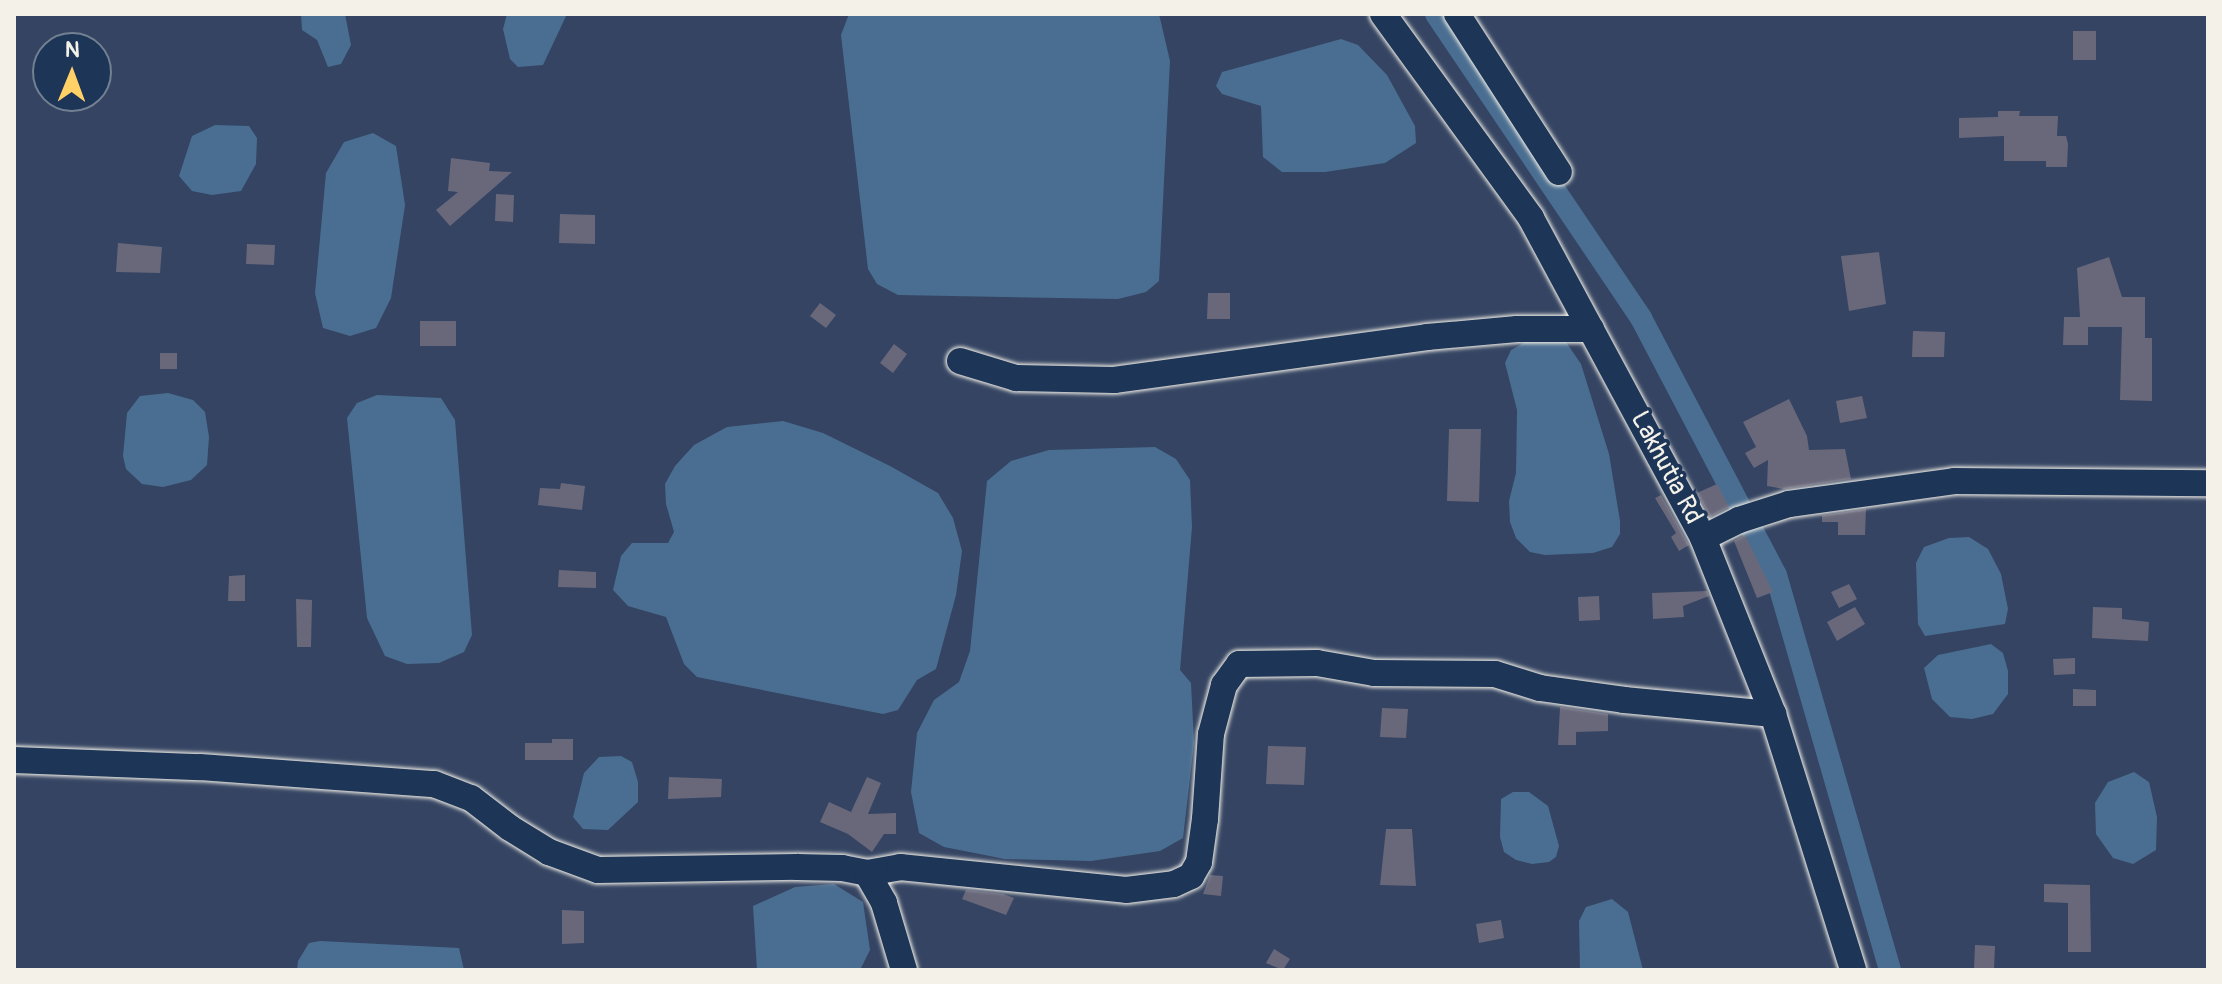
<!DOCTYPE html>
<html>
<head>
<meta charset="utf-8">
<style>
  body { margin:0 }
  #map { position:relative; width:2222px; height:984px; overflow:hidden; background:#344462; font-family:Pangolin,sans-serif }
  div>[style] { position:absolute }
  [style*='--x'] { left:calc(var(--x)*1px); top:calc(var(--y)*1px); width:calc(var(--w)*1px); rotate:calc(var(--a)*1deg) }
  .water>* { inset:0; background:#4a6e91 }
  .canal>* { height:22px; margin:-11px; padding:0 11px; transform-origin:11px; border-radius:11px; background:#4a6e91 }
  .building>* { inset:0; background:#69687b }
  .roads { filter:drop-shadow(0 0 2px #f4f1e8) drop-shadow(0 0 2px #f4f1e8) }
  .minor>* { height:26px; margin:-13px; padding:0 13px; transform-origin:13px; border-radius:13px; background:#1d3557 }
  span { translate:-50% -50%; white-space:nowrap; text-align:center; line-height:1.15; -webkit-text-stroke:7px #1d3557; paint-order:stroke }
  .street-label { font-size:26px; color:#f4f1e8 }
  .frame { position:absolute; inset:0; border:16px solid #f4f1e8; pointer-events:none }
  .north { position:absolute; left:32px; top:32px; width:80px; height:80px; box-sizing:border-box; background:#1d3557; border:2px solid #738091; border-radius:50%; rotate:1deg; font-size:22px; font-weight:700; line-height:32px; text-align:center; color:#f4f1e8 }
  .north::after { content:''; display:block; margin:auto; width:28px; height:36px; background:#ffd166; clip-path:polygon(50% 0,100% 100%,50% 72%,0 100%) }
</style>
</head>
<body>
<div id="map">
  <div class="water">
    <i style="clip-path:polygon(301px 14px,345px 14px,351px 45px,341px 64px,328px 67px,317px 40px,302px 30px)"></i>
    <i style="clip-path:polygon(507px 14px,567px 14px,543px 65px,518px 67px,510px 59px,503px 29px)"></i>
    <i style="clip-path:polygon(849px 14px,1159px 14px,1170px 61px,1159px 281px,1146px 292px,1118px 299px,898px 295px,877px 284px,868px 269px,841px 35px)"></i>
    <i style="clip-path:polygon(1341px 39px,1358px 45px,1387px 75px,1415px 126px,1416px 143px,1385px 163px,1325px 172px,1282px 172px,1263px 157px,1261px 106px,1222px 94px,1216px 86px,1222px 72px)"></i>
    <i style="clip-path:polygon(215px 125px,249px 126px,257px 138px,256px 164px,241px 191px,212px 195px,192px 191px,179px 176px,192px 136px)"></i>
    <i style="clip-path:polygon(373px 133px,396px 146px,405px 205px,391px 298px,376px 328px,350px 336px,323px 328px,315px 293px,326px 173px,344px 142px)"></i>
    <i style="clip-path:polygon(1529px 340px,1566px 342px,1581px 364px,1609px 454px,1620px 521px,1620px 534px,1612px 547px,1593px 553px,1545px 555px,1530px 552px,1516px 538px,1510px 522px,1509px 501px,1516px 473px,1517px 410px,1505px 363px,1511px 350px)"></i>
    <i style="clip-path:polygon(168px 393px,193px 400px,205px 412px,209px 437px,207px 465px,191px 480px,163px 487px,142px 484px,126px 469px,123px 456px,127px 413px,140px 396px)"></i>
    <i style="clip-path:polygon(377px 395px,441px 398px,455px 420px,472px 635px,464px 652px,439px 663px,407px 664px,385px 656px,367px 618px,347px 418px,357px 403px)"></i>
    <i style="clip-path:polygon(783px 421px,823px 433px,890px 466px,938px 493px,953px 518px,962px 551px,956px 595px,936px 669px,917px 680px,898px 710px,883px 714px,697px 677px,684px 664px,666px 617px,628px 606px,613px 590px,621px 556px,632px 543px,668px 543px,674px 532px,666px 504px,665px 484px,675px 466px,694px 445px,727px 427px)"></i>
    <i style="clip-path:polygon(1155px 447px,1176px 459px,1190px 480px,1192px 527px,1180px 670px,1191px 683px,1194px 743px,1183px 838px,1160px 851px,1091px 861px,1005px 859px,944px 847px,919px 833px,911px 792px,917px 733px,934px 700px,959px 682px,970px 651px,987px 481px,1011px 461px,1049px 450px)"></i>
    <i style="clip-path:polygon(1969px 537px,1988px 549px,2001px 574px,2008px 609px,2005px 624px,1925px 636px,1918px 624px,1916px 563px,1924px 547px,1949px 538px)"></i>
    <i style="clip-path:polygon(1991px 644px,2003px 653px,2008px 671px,2008px 694px,1993px 714px,1972px 719px,1950px 717px,1932px 699px,1924px 668px,1938px 655px)"></i>
    <i style="clip-path:polygon(621px 756px,632px 762px,638px 782px,638px 802px,608px 830px,583px 829px,573px 817px,584px 773px,599px 757px)"></i>
    <i style="clip-path:polygon(2134px 772px,2149px 782px,2157px 817px,2156px 850px,2133px 864px,2113px 858px,2096px 834px,2095px 803px,2108px 782px)"></i>
    <i style="clip-path:polygon(1513px 792px,1529px 792px,1548px 806px,1559px 846px,1556px 857px,1549px 862px,1532px 864px,1516px 860px,1504px 852px,1500px 837px,1501px 799px)"></i>
    <i style="clip-path:polygon(834px 884px,863px 902px,870px 950px,860px 970px,757px 970px,753px 906px,795px 887px)"></i>
    <i style="clip-path:polygon(1612px 899px,1628px 912px,1643px 970px,1580px 970px,1579px 921px,1586px 907px)"></i>
    <i style="clip-path:polygon(320px 941px,459px 948px,464px 970px,297px 970px,298px 961px,309px 943px)"></i>
  </div>
  <div class="canal">
    <i style="--x:1436;--y:14;--w:367;--a:56"></i>
    <i style="--x:1641;--y:318;--w:290;--a:62.3"></i>
    <i style="--x:1776;--y:575;--w:411;--a:73.9"></i>
  </div>
  <div class="building">
    <i style="clip-path:polygon(2073px 31px,2096px 31px,2096px 60px,2073px 60px)"></i>
    <i style="clip-path:polygon(1998px 111px,2020px 111px,2019px 116px,2058px 116px,2057px 136px,2066px 136px,2068px 144px,2067px 167px,2046px 167px,2046px 161px,2004px 161px,2004px 136px,1959px 138px,1959px 118px,1998px 117px)"></i>
    <i style="clip-path:polygon(451px 158px,490px 163px,489px 171px,512px 172px,450px 226px,436px 210px,458px 192px,448px 191px)"></i>
    <i style="clip-path:polygon(496px 194px,514px 195px,513px 222px,495px 221px)"></i>
    <i style="clip-path:polygon(560px 214px,595px 215px,595px 244px,559px 243px)"></i>
    <i style="clip-path:polygon(118px 243px,162px 247px,160px 273px,116px 272px)"></i>
    <i style="clip-path:polygon(247px 244px,275px 245px,274px 265px,246px 264px)"></i>
    <i style="clip-path:polygon(1879px 252px,1886px 304px,1849px 311px,1841px 256px)"></i>
    <i style="clip-path:polygon(2109px 257px,2122px 297px,2145px 297px,2145px 338px,2152px 338px,2152px 401px,2120px 400px,2122px 327px,2088px 327px,2088px 345px,2063px 345px,2064px 317px,2080px 317px,2077px 268px)"></i>
    <i style="clip-path:polygon(1208px 293px,1230px 293px,1230px 319px,1207px 319px)"></i>
    <i style="clip-path:polygon(820px 303px,836px 315px,826px 328px,810px 316px)"></i>
    <i style="clip-path:polygon(420px 321px,456px 321px,456px 346px,420px 346px)"></i>
    <i style="clip-path:polygon(1913px 331px,1945px 332px,1944px 357px,1912px 357px)"></i>
    <i style="clip-path:polygon(894px 344px,907px 354px,893px 373px,880px 363px)"></i>
    <i style="clip-path:polygon(160px 353px,177px 353px,177px 369px,160px 369px)"></i>
    <i style="clip-path:polygon(1862px 396px,1867px 418px,1840px 423px,1836px 401px)"></i>
    <i style="clip-path:polygon(1789px 399px,1807px 436px,1809px 450px,1845px 449px,1851px 479px,1784px 489px,1767px 486px,1768px 460px,1754px 468px,1745px 453px,1756px 447px,1743px 422px)"></i>
    <i style="clip-path:polygon(1449px 429px,1481px 429px,1479px 502px,1447px 501px)"></i>
    <i style="clip-path:polygon(561px 483px,585px 486px,582px 510px,538px 505px,540px 488px,560px 489px)"></i>
    <i style="clip-path:polygon(1717px 484px,1729px 507px,1710px 517px,1697px 493px)"></i>
    <i style="clip-path:polygon(1661px 495px,1689px 545px,1679px 551px,1671px 537px,1676px 533px,1655px 498px)"></i>
    <i style="clip-path:polygon(1866px 509px,1865px 535px,1838px 535px,1838px 522px,1822px 522px,1822px 516px,1818px 516px)"></i>
    <i style="clip-path:polygon(1745px 535px,1773px 592px,1757px 598px,1734px 541px)"></i>
    <i style="clip-path:polygon(559px 570px,596px 572px,596px 588px,558px 587px)"></i>
    <i style="clip-path:polygon(245px 575px,245px 601px,228px 601px,229px 576px)"></i>
    <i style="clip-path:polygon(1849px 584px,1857px 599px,1839px 608px,1831px 592px)"></i>
    <i style="clip-path:polygon(1707px 591px,1709px 596px,1683px 606px,1684px 617px,1653px 619px,1652px 593px)"></i>
    <i style="clip-path:polygon(1599px 596px,1600px 620px,1579px 621px,1578px 597px)"></i>
    <i style="clip-path:polygon(296px 599px,312px 600px,311px 647px,297px 647px)"></i>
    <i style="clip-path:polygon(1855px 607px,1865px 624px,1837px 641px,1827px 622px)"></i>
    <i style="clip-path:polygon(2093px 607px,2122px 608px,2122px 619px,2149px 622px,2148px 641px,2092px 638px)"></i>
    <i style="clip-path:polygon(2075px 658px,2075px 674px,2054px 675px,2053px 659px)"></i>
    <i style="clip-path:polygon(2073px 689px,2096px 690px,2096px 706px,2073px 706px)"></i>
    <i style="clip-path:polygon(1560px 707px,1608px 714px,1608px 731px,1576px 732px,1576px 745px,1558px 745px)"></i>
    <i style="clip-path:polygon(1382px 708px,1408px 709px,1406px 738px,1380px 737px)"></i>
    <i style="clip-path:polygon(552px 739px,573px 739px,573px 760px,525px 760px,525px 743px,552px 743px)"></i>
    <i style="clip-path:polygon(1268px 746px,1306px 747px,1304px 785px,1266px 784px)"></i>
    <i style="clip-path:polygon(669px 777px,722px 779px,721px 797px,668px 799px)"></i>
    <i style="clip-path:polygon(867px 777px,881px 783px,868px 814px,896px 813px,896px 834px,884px 834px,872px 852px,848px 834px,820px 822px,829px 802px,851px 812px)"></i>
    <i style="clip-path:polygon(1386px 829px,1412px 829px,1416px 886px,1380px 885px)"></i>
    <i style="clip-path:polygon(1210px 875px,1223px 876px,1221px 896px,1203px 894px)"></i>
    <i style="clip-path:polygon(2044px 884px,2090px 885px,2091px 952px,2068px 952px,2068px 903px,2044px 902px)"></i>
    <i style="clip-path:polygon(966px 890px,1003px 894px,1014px 898px,1006px 915px,962px 899px)"></i>
    <i style="clip-path:polygon(562px 910px,584px 911px,584px 943px,562px 944px)"></i>
    <i style="clip-path:polygon(1501px 920px,1504px 938px,1479px 943px,1476px 924px)"></i>
    <i style="clip-path:polygon(1975px 945px,1995px 946px,1994px 970px,1974px 969px)"></i>
    <i style="clip-path:polygon(1274px 949px,1290px 959px,1283px 970px,1266px 963px)"></i>
  </div>
  <div class="roads">
    <div class="minor">
      <i style="--x:1383;--y:14;--w:252;--a:54"></i>
      <i style="--x:1531;--y:218;--w:363;--a:61.7"></i>
      <i style="--x:1703;--y:538;--w:189;--a:68.3"></i>
      <i style="--x:1773;--y:714;--w:268;--a:72.6"></i>
      <i style="--x:1457;--y:14;--w:188;--a:57.2"></i>
      <i style="--x:960;--y:361;--w:59;--a:16.9"></i>
      <i style="--x:1016;--y:378;--w:98;--a:1.2"></i>
      <i style="--x:1114;--y:380;--w:316;--a:-7.8"></i>
      <i style="--x:1427;--y:337;--w:90;--a:-5.1"></i>
      <i style="--x:1517;--y:329;--w:74;--a:0"></i>
      <i style="--x:1703;--y:538;--w:40;--a:-26.6"></i>
      <i style="--x:1739;--y:520;--w:52;--a:-17.7"></i>
      <i style="--x:1789;--y:504;--w:167;--a:-7.9"></i>
      <i style="--x:1954;--y:481;--w:254;--a:0.5"></i>
      <i style="--x:14;--y:760;--w:186;--a:2.2"></i>
      <i style="--x:200;--y:767;--w:235;--a:4.2"></i>
      <i style="--x:434;--y:784;--w:40;--a:21"></i>
      <i style="--x:471;--y:798;--w:49;--a:37.6"></i>
      <i style="--x:510;--y:828;--w:46;--a:31.6"></i>
      <i style="--x:549;--y:852;--w:52;--a:20.2"></i>
      <i style="--x:598;--y:870;--w:199;--a:-0.9"></i>
      <i style="--x:797;--y:867;--w:45;--a:1.3"></i>
      <i style="--x:842;--y:868;--w:25;--a:11"></i>
      <i style="--x:867;--y:873;--w:34;--a:60"></i>
      <i style="--x:884;--y:903;--w:70;--a:73.4"></i>
      <i style="--x:867;--y:873;--w:34;--a:-10"></i>
      <i style="--x:900;--y:867;--w:227;--a:5.8"></i>
      <i style="--x:1126;--y:890;--w:48;--a:-7.1"></i>
      <i style="--x:1174;--y:884;--w:19;--a:-25"></i>
      <i style="--x:1191;--y:876;--w:16;--a:-60"></i>
      <i style="--x:1199;--y:862;--w:43;--a:-82.1"></i>
      <i style="--x:1205;--y:819;--w:85;--a:-86"></i>
      <i style="--x:1211;--y:734;--w:51;--a:-75.1"></i>
      <i style="--x:1224;--y:685;--w:26;--a:-54"></i>
      <i style="--x:1239;--y:664;--w:78;--a:-0.7"></i>
      <i style="--x:1317;--y:663;--w:58;--a:10"></i>
      <i style="--x:1374;--y:673;--w:121;--a:0.5"></i>
      <i style="--x:1495;--y:674;--w:47;--a:17.3"></i>
      <i style="--x:1540;--y:688;--w:85;--a:8.1"></i>
      <i style="--x:1624;--y:700;--w:150;--a:5.4"></i>
    </div>
  </div>
  <div class="street-label">
    <span style="left:1666px;top:468px;rotate:62deg">Lakhutia Rd</span>
  </div>
  <div class="frame"></div>
  <div class="north">N</div>
</div>
</body>
</html>
